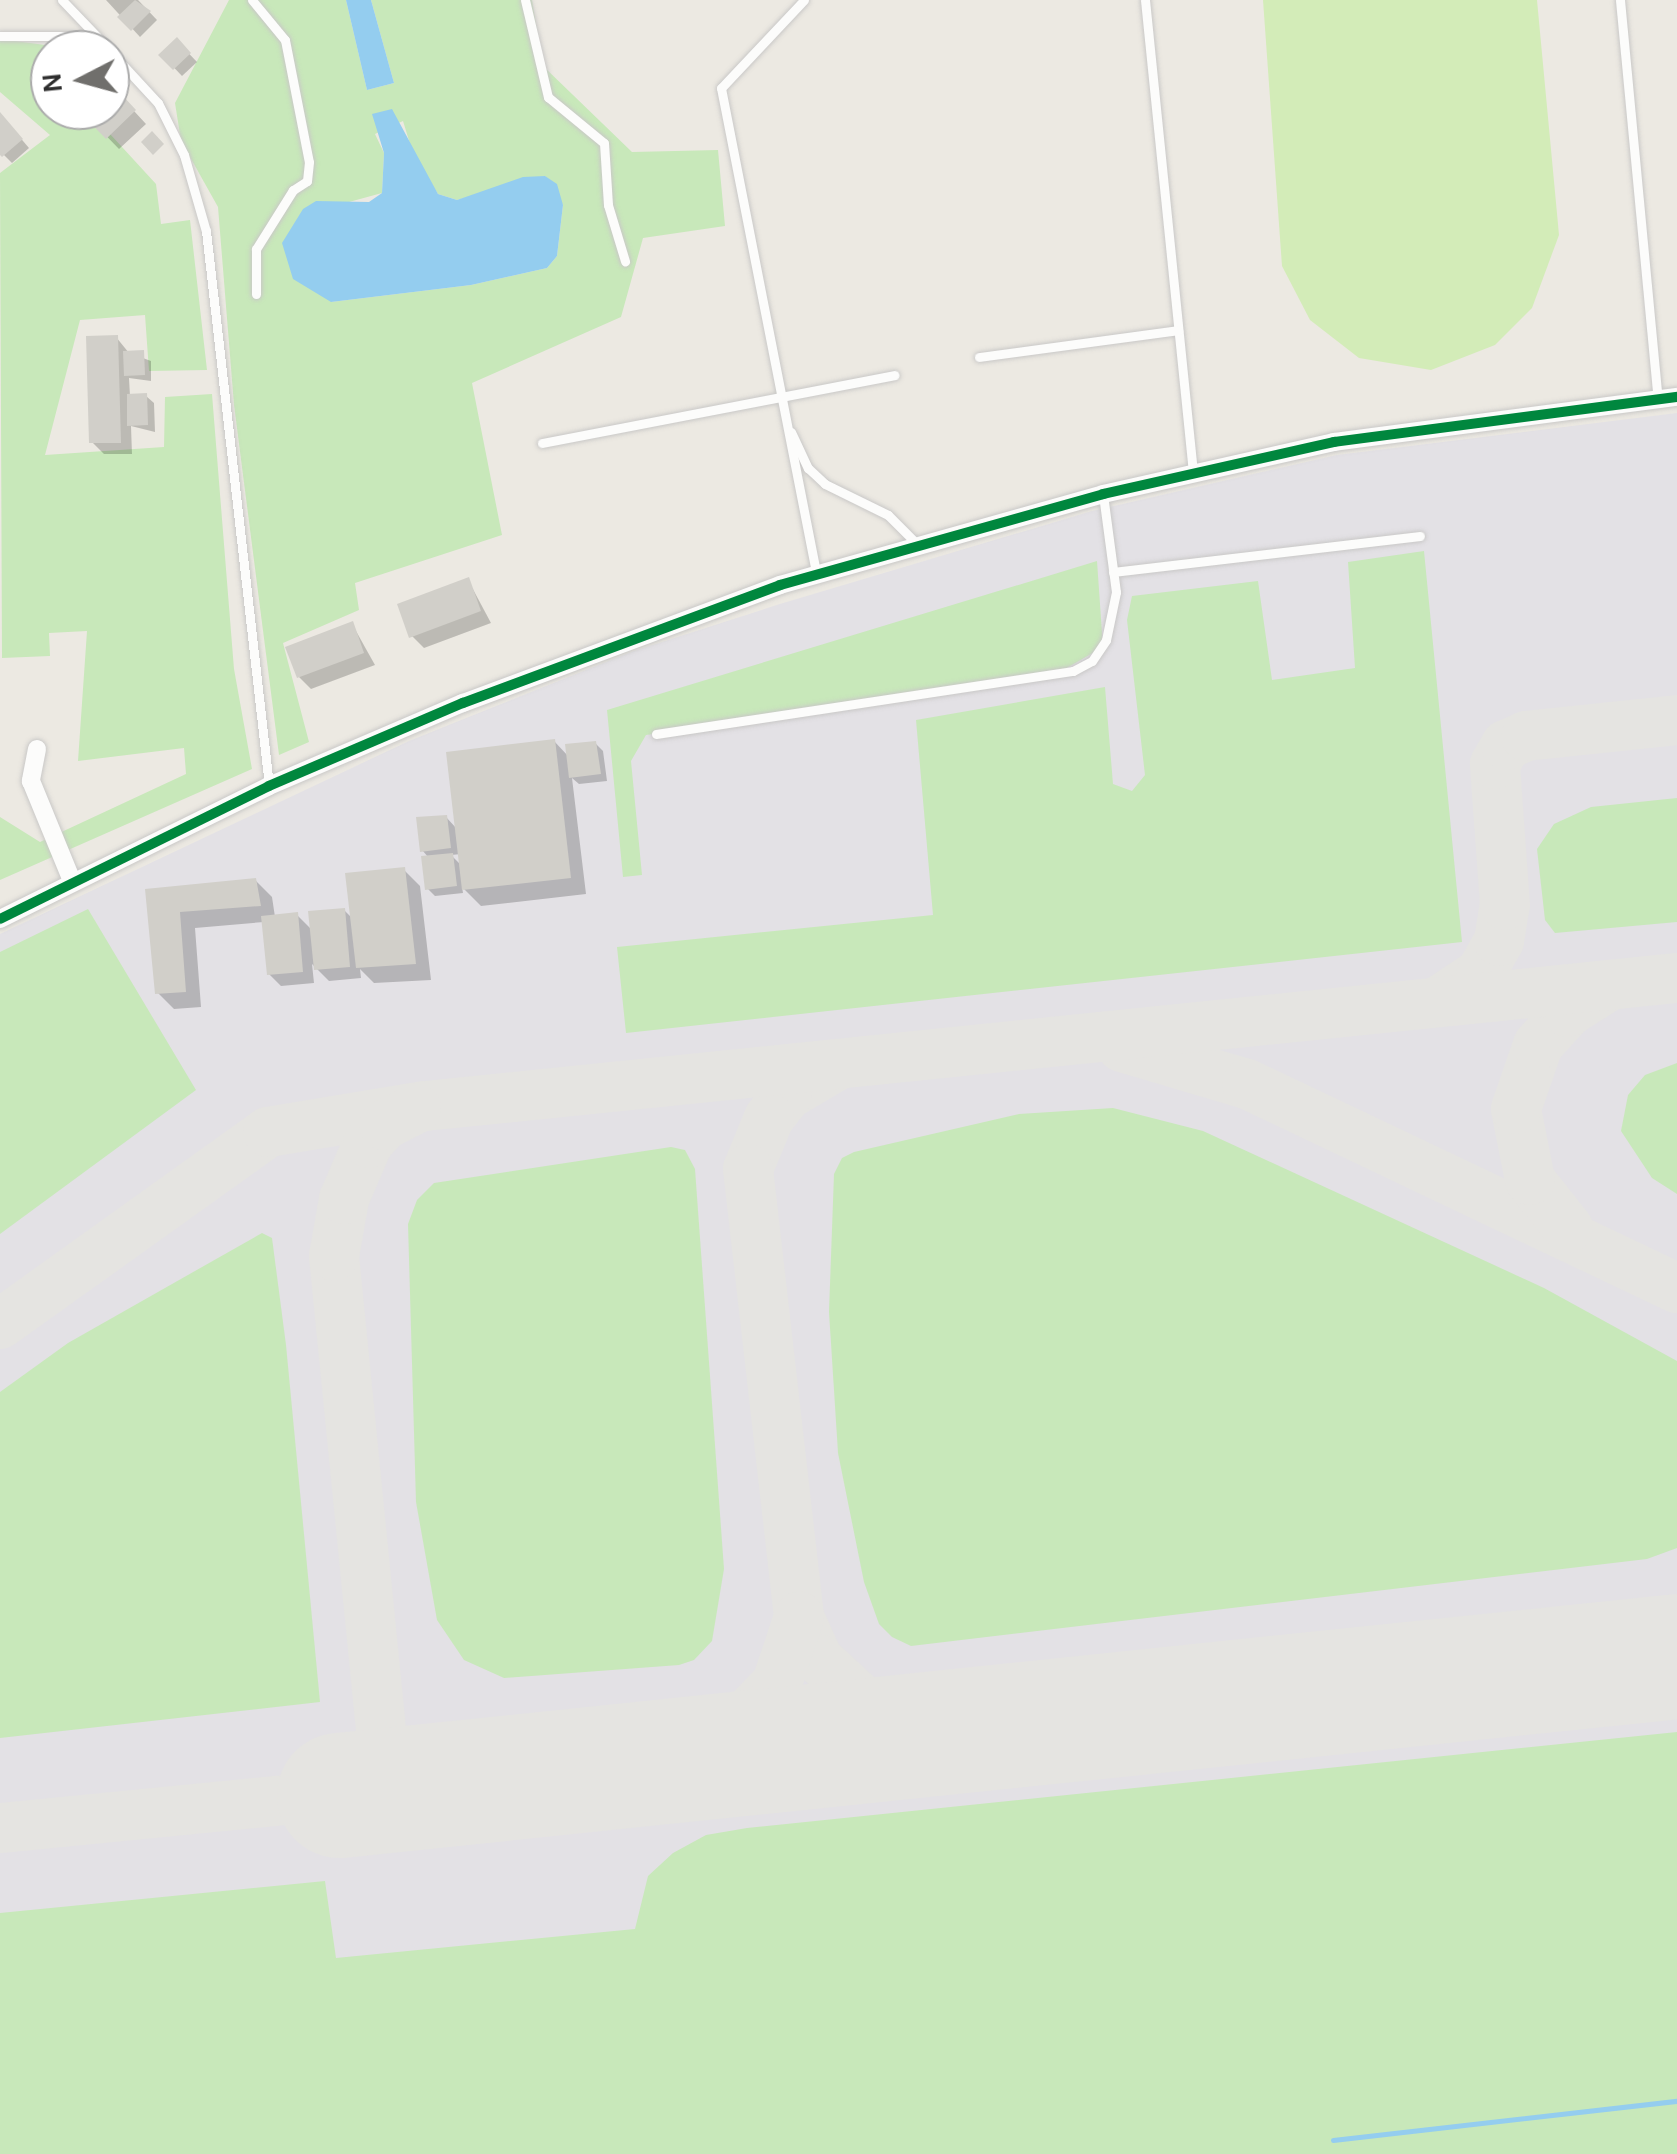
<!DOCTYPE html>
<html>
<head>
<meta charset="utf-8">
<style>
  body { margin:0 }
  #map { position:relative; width:1677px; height:2154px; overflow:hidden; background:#ece9e2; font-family:Karla,sans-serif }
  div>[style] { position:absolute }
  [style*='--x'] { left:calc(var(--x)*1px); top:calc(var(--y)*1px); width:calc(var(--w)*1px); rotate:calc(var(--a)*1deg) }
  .airport>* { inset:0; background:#e3e1e5 }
  .green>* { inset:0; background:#c8e8ba }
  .pitch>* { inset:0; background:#d3ecb8 }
  .water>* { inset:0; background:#94cdef }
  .shadow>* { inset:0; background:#0003 }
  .stream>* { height:5px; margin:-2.5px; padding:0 2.5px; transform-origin:2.5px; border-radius:2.5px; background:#94cdef }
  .taxiway>* { height:50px; margin:-25px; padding:0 25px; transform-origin:25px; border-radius:25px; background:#e5e4e1 }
  .runway>* { height:125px; margin:-62.5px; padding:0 62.5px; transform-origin:62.5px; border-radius:62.5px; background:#e5e4e1 }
  .building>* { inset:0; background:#d1cfc9 }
  .roads { filter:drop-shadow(0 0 2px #c9c8c7) drop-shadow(0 0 2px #c9c8c7) }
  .lane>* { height:9px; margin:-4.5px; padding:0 4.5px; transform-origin:4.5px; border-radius:4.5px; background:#fcfcfb }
  .street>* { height:18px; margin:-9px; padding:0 9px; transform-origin:9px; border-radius:9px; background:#fcfcfb }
  .cycleway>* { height:10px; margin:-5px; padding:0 5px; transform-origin:5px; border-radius:5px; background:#00873e }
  span { translate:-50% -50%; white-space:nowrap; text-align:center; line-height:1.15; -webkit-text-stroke:10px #fff; paint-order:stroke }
  .north { position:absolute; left:30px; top:30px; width:100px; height:100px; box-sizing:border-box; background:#fff; border:2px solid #ababab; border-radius:50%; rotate:264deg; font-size:28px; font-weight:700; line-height:40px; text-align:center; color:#2d2d2d }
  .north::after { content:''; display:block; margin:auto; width:35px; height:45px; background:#706f6c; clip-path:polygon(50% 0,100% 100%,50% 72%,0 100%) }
</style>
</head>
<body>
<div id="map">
  <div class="airport">
    <i style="clip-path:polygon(1677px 413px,1677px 2154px,0 2154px,0 934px,409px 741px,631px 652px,780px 604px,1092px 511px,1337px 455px)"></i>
  </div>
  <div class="green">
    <i style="clip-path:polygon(evenodd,229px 0,346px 0,367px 90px,394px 83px,371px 0,532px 0,543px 66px,632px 152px,718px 150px,725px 226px,643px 238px,621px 317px,472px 383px,502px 535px,355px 583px,359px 610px,283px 643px,309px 742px,279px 755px,234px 405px,218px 207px,181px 141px,175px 103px,229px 0,403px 121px,414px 157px,438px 194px,457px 200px,545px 176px,563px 205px,557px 256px,547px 268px,471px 285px,331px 302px,349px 202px,382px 193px,384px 153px,375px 134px,403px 121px)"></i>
    <i style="clip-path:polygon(0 39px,83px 50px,50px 50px,50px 110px,88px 110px,156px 184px,161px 224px,190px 220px,207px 370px,149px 371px,145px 315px,80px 320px,45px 455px,164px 447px,165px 397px,212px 394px,234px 669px,252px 769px,0 880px,0 817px,40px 842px,186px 774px,184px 748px,78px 761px,87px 631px,49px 633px,50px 656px,2px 658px,0 173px,50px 135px,0 92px)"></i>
    <i style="clip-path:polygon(1424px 551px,1462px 942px,626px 1033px,617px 947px,933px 915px,916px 720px,1105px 687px,1113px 784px,1132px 791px,1145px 775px,1127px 620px,1132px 596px,1258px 581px,1272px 680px,1355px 668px,1348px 562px)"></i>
    <i style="clip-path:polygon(1097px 561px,1103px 647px,1053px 676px,646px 735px,631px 761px,642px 875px,623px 877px,607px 710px)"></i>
    <i style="clip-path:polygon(1677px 798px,1677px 922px,1555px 933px,1545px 920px,1537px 849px,1554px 824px,1591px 807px)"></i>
    <i style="clip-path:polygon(88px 909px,196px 1090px,0 1234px,0 952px)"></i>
    <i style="clip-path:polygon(1677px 1063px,1677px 1194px,1652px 1178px,1621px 1131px,1628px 1095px,1645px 1075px)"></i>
    <i style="clip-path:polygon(1113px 1108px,1203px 1131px,1544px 1288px,1677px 1361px,1677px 1548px,1647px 1559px,911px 1646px,892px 1637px,879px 1624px,864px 1582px,838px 1453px,829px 1312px,834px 1174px,842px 1158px,854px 1152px,1019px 1114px)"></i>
    <i style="clip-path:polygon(671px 1147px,685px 1150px,695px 1169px,724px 1569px,712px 1641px,694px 1660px,679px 1665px,504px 1678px,464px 1660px,437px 1620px,416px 1502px,408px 1224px,417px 1200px,434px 1183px)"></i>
    <i style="clip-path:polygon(262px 1233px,272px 1238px,286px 1345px,320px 1702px,0 1738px,0 1392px,68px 1343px)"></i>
    <i style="clip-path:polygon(1677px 1732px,1677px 2154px,0 2154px,0 1913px,325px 1881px,336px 1958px,635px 1929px,648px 1876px,673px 1853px,706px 1835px,747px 1828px)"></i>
  </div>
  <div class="pitch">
    <i style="clip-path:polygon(1263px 0,1537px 0,1559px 235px,1532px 308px,1495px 345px,1431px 370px,1359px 358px,1310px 320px,1282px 266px)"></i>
  </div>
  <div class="water">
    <i style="clip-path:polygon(346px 0,371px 0,394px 83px,367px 90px)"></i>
    <i style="clip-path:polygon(392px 109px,438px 194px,457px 200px,523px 177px,545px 176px,557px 184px,563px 205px,557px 256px,547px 268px,471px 285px,331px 302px,293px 279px,282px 243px,303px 209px,316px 201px,369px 202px,382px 193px,384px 153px,372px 114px)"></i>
  </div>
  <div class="shadow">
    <i style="clip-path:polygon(106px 0,138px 0,157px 20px,140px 37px)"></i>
    <i style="clip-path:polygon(177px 41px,197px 62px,182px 76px,162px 55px)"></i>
    <i style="clip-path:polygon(110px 85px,146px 124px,119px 149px,81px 110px,110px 110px)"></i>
    <i style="clip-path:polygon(0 114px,29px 148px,12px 163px,0 151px)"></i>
    <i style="clip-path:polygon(116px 337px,129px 353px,151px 361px,151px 381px,129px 378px,130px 396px,146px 396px,154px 403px,155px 432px,131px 426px,132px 454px,104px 454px,92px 442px)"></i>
    <i style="clip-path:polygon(468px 580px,491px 623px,424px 648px,412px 636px)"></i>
    <i style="clip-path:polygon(352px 624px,375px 665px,311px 689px,299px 677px)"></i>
    <i style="clip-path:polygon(evenodd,554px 741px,569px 757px,595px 743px,603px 751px,607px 781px,579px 784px,572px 778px,586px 894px,481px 906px,462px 887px,463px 893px,435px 896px,428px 889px,429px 858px,422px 850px,446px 817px,457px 829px,554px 741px,461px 854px,462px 866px,451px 855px,461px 854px)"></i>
    <i style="clip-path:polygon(404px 870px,420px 886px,431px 980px,374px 983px,360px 969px,361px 978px,329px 981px,312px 964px,314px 983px,281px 986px,269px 974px,264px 922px,195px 928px,201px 1007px,174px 1009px,158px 993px,148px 891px,255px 880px,272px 897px,275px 917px,297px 915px,313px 931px,344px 910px,353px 919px)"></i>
  </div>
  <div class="stream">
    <i style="--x:1333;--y:2140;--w:346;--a:-6.5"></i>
  </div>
  <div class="taxiway">
    <i style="--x:1437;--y:1002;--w:53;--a:-33.4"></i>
    <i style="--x:1481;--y:973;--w:37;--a:-61"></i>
    <i style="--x:1499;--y:941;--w:36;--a:-81"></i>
    <i style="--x:1505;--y:905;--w:141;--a:-94.1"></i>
    <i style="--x:1495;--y:764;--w:22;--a:-60"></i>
    <i style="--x:1506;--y:745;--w:22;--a:-24"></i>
    <i style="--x:1526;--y:736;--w:152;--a:-6"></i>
    <i style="--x:1122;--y:1047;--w:130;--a:16.5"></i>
    <i style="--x:1247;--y:1084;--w:476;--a:25.4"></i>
    <i style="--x:836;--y:1066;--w:57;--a:149.4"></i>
    <i style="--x:787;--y:1095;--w:29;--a:128"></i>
    <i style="--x:769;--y:1118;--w:55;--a:112.4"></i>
    <i style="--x:748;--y:1169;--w:451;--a:83.5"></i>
    <i style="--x:799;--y:1617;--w:46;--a:65.7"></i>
    <i style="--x:818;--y:1659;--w:74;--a:42.8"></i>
    <i style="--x:872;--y:1709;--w:40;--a:20.2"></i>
    <i style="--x:910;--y:1723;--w:69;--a:5"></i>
    <i style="--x:1568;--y:1228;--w:61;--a:-128.4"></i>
    <i style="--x:1530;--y:1180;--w:72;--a:-101.2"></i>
    <i style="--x:1516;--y:1109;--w:68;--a:-71"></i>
    <i style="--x:1538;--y:1045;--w:45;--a:-47.7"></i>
    <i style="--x:1568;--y:1012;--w:46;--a:-32.7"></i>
    <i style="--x:0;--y:1324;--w:330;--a:-35.6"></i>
    <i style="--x:268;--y:1132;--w:159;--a:-9.4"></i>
    <i style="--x:425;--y:1106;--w:1259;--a:-5.84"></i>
    <i style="--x:648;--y:1763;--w:68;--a:-22.4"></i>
    <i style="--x:711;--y:1737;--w:44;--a:-33"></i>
    <i style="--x:748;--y:1713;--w:42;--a:-46"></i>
    <i style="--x:777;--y:1683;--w:70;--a:-71.6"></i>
    <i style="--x:387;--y:1790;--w:537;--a:-95.67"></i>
    <i style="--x:334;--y:1256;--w:58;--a:-80"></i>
    <i style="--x:344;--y:1199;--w:61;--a:-66.8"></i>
    <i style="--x:368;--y:1143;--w:24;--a:-48"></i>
    <i style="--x:384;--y:1125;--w:36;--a:-27"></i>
    <i style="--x:0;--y:1828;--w:341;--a:-5.6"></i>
  </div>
  <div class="runway">
    <i style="--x:339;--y:1795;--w:1345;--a:-5.93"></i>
  </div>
  <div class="building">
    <i style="clip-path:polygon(135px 0,151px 11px,131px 31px,117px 17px)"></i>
    <i style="clip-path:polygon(177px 37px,191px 53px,173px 70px,158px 55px)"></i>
    <i style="clip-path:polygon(110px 82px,136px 110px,106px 139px,78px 110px,110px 110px)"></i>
    <i style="clip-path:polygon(0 112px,23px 139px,2px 157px,0 155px)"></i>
    <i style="clip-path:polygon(152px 131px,164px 144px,153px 155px,141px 142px)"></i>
    <i style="clip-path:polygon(118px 335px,121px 443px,89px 443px,86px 336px)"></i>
    <i style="clip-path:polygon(144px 350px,145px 375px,124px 376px,123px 351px)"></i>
    <i style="clip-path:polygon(147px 393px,148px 425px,127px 426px,127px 394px)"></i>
    <i style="clip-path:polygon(469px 577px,481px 611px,409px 638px,397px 604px)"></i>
    <i style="clip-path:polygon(353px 621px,364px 653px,297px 678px,285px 647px)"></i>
    <i style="clip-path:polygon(555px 739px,571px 878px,462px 890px,446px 752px)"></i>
    <i style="clip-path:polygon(596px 741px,601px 774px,569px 778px,565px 744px)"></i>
    <i style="clip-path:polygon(447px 815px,451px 848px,420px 852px,416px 817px)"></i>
    <i style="clip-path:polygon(453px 853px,457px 886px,425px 890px,421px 856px)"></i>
    <i style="clip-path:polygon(405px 867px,416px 964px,356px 968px,345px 873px)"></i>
    <i style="clip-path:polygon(256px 878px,261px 906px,180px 912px,186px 992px,155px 994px,145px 889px)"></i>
    <i style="clip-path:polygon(345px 908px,350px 967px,314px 970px,308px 911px)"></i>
    <i style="clip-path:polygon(298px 912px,303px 972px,267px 975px,261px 916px)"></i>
  </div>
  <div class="roads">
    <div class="lane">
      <i style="--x:62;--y:0;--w:69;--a:46.2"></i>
      <i style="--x:252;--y:0;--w:52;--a:50.5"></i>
      <i style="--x:285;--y:40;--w:124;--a:78.9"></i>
      <i style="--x:309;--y:162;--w:19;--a:96"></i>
      <i style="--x:307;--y:181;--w:17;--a:147"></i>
      <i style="--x:293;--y:190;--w:70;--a:122.1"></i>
      <i style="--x:256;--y:249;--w:45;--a:90"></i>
      <i style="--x:525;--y:0;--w:100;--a:76.7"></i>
      <i style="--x:548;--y:97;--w:72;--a:39.4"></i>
      <i style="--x:604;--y:143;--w:62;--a:86.3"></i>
      <i style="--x:608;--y:205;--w:59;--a:73.1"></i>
      <i style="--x:804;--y:0;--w:121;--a:133.3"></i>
      <i style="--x:721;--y:88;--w:495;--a:78.9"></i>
      <i style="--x:1145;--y:0;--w:475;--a:84.2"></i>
      <i style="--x:1620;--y:0;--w:401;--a:84.6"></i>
      <i style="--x:0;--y:36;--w:96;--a:0"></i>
      <i style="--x:110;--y:51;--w:71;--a:47.3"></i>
      <i style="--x:158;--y:103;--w:58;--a:63.4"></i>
      <i style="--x:184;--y:155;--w:79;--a:73.9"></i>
      <i style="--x:206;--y:231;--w:559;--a:83.52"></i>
      <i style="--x:979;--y:357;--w:201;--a:-7.7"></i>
      <i style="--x:791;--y:432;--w:40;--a:65"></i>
      <i style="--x:808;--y:468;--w:23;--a:43"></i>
      <i style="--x:825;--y:484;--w:70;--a:26.2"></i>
      <i style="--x:888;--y:515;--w:44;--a:45"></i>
      <i style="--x:542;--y:443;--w:359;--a:-10.9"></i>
      <i style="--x:1113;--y:572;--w:309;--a:-6.7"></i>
      <i style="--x:656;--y:734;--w:422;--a:-8.6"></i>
      <i style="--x:1073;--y:671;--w:21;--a:-28"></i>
      <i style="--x:1092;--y:661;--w:25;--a:-56"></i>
      <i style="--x:1106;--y:640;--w:49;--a:-78.2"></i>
      <i style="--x:1116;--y:592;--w:99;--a:-97.6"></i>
    </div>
    <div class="street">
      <i style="--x:37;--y:749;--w:33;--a:101"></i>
      <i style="--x:31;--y:781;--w:108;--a:67.7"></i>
      <i style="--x:0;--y:919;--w:300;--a:-26.3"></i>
      <i style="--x:269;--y:786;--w:211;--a:-23.2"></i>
      <i style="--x:463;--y:703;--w:338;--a:-20.4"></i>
      <i style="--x:780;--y:585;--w:336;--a:-15.7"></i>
      <i style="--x:1103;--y:494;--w:237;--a:-12.7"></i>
      <i style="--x:1334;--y:442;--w:346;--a:-7.5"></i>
    </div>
  </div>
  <div class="cycleway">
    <i style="--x:0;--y:919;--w:300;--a:-26.3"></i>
    <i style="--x:269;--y:786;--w:211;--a:-23.2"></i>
    <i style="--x:463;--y:703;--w:338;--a:-20.4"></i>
    <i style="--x:780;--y:585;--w:336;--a:-15.7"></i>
    <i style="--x:1103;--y:494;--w:237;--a:-12.7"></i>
    <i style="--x:1334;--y:442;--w:346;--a:-7.5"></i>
  </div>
  <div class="north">N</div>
</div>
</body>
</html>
